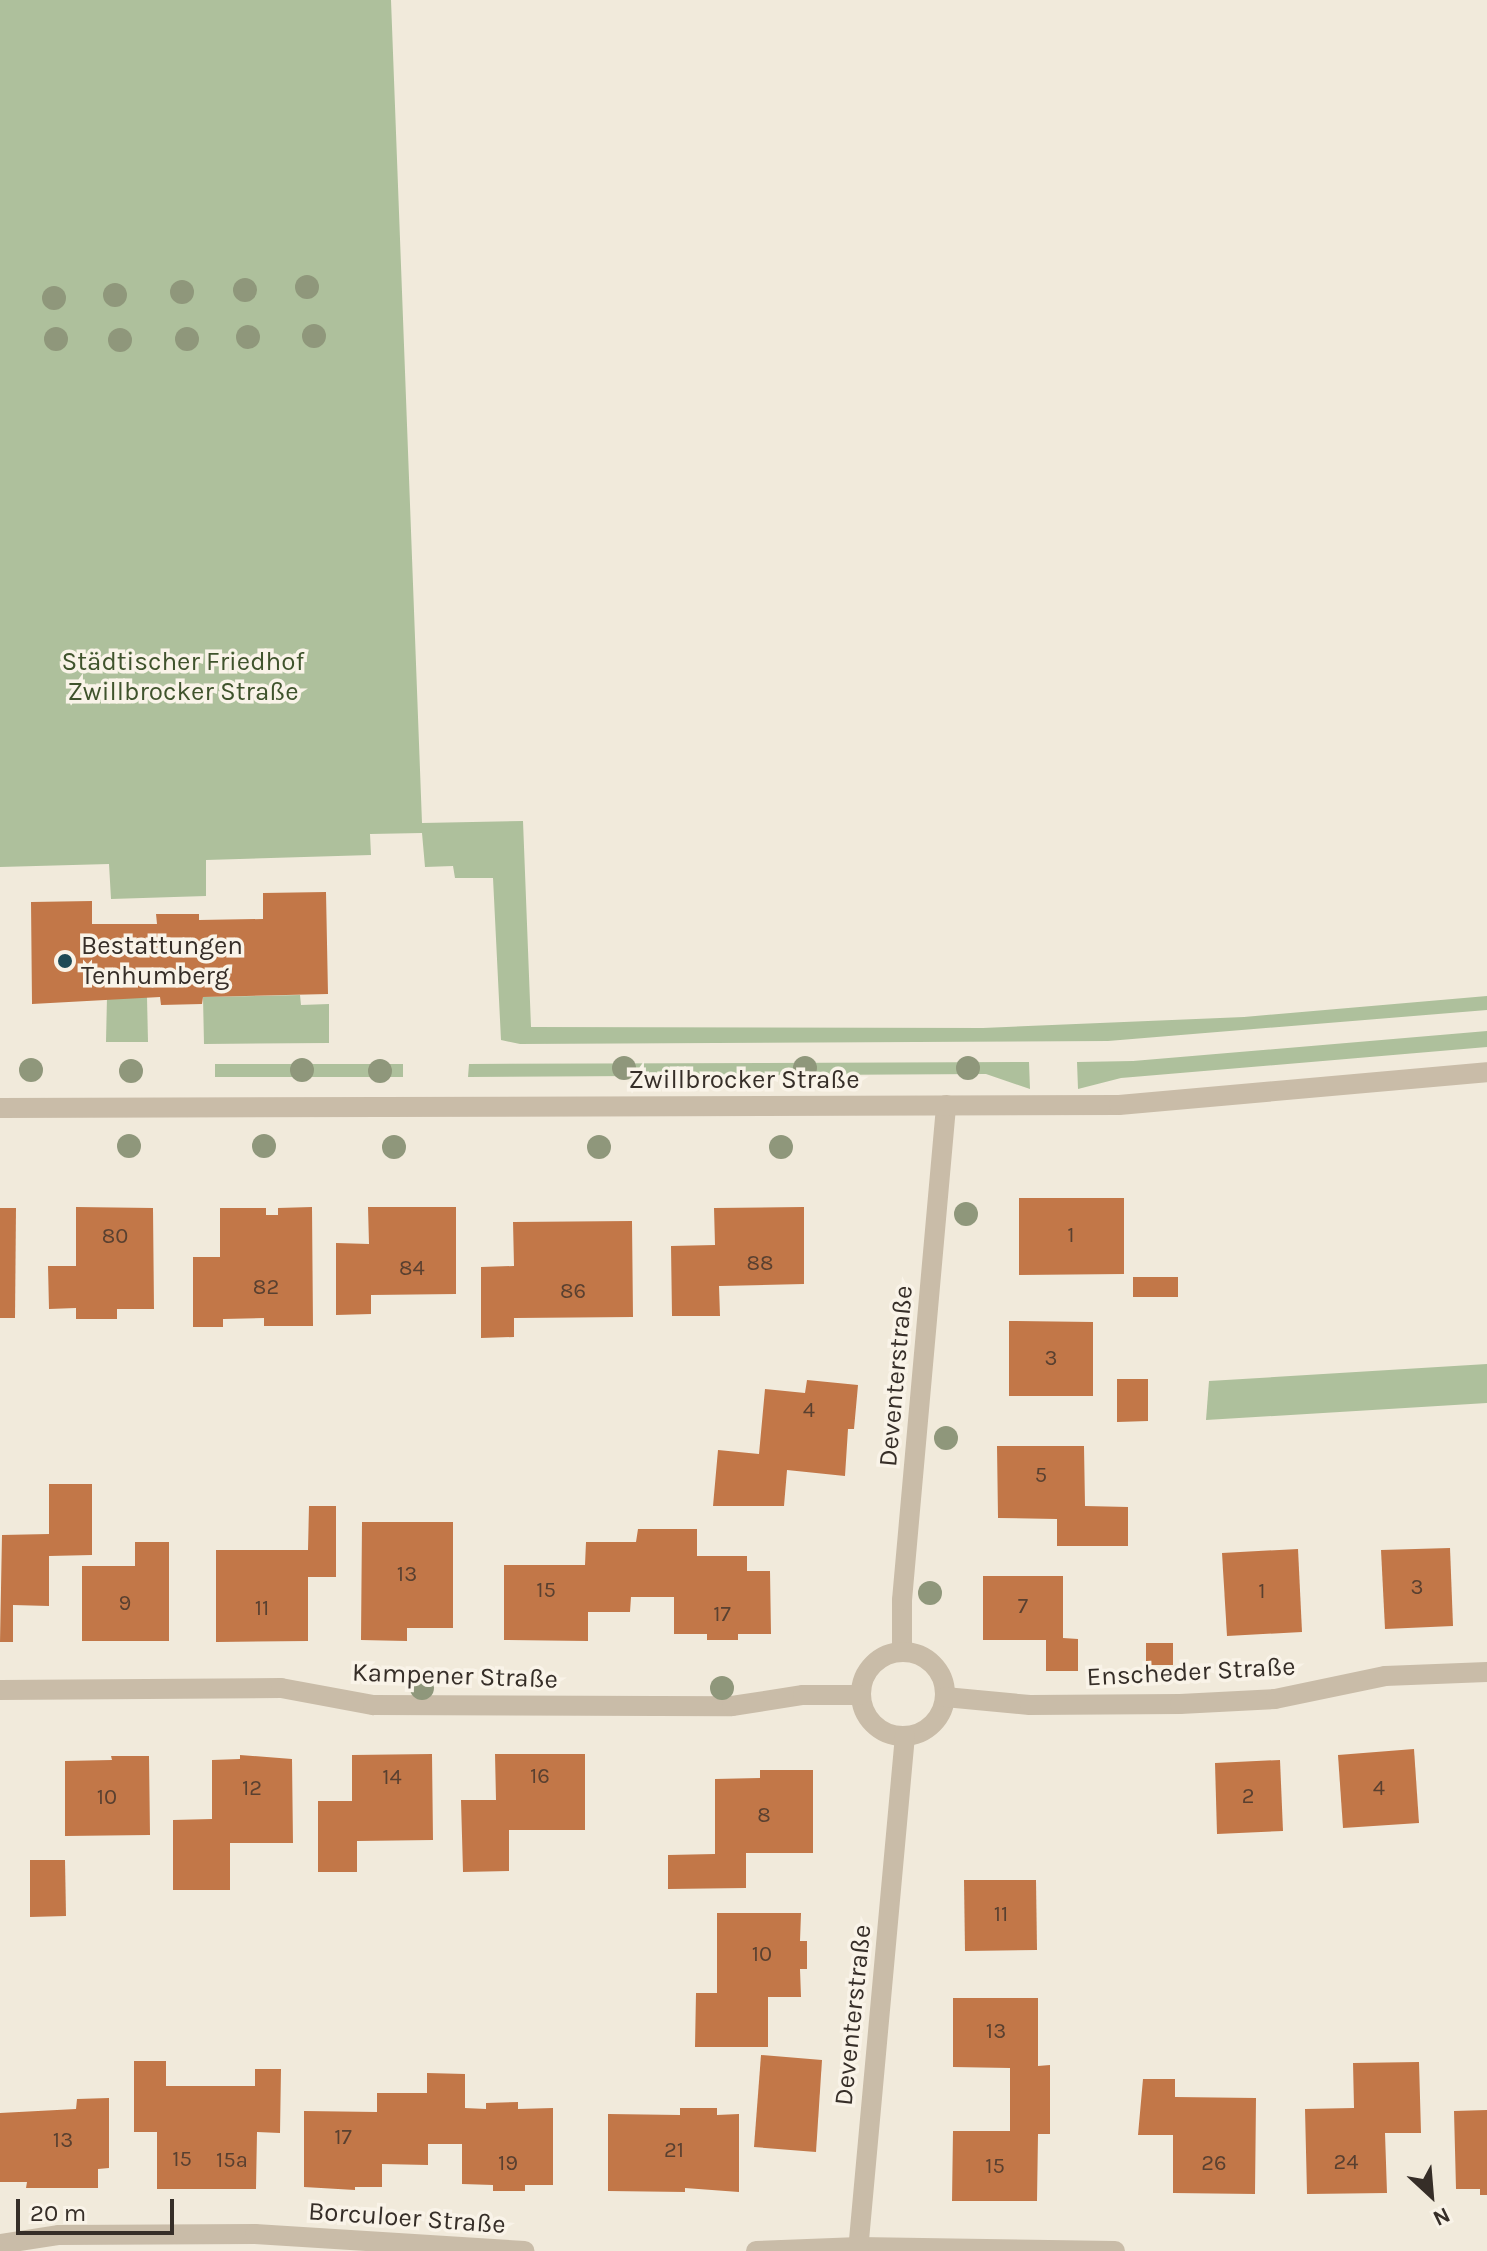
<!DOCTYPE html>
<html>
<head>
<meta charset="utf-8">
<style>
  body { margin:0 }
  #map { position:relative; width:1487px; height:2251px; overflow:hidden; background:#f1eadb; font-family:Karla,sans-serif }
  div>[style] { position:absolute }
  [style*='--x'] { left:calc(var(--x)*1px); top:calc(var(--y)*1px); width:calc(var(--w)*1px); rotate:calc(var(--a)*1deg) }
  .green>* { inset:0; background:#aec09c }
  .building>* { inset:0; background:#c27748 }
  .minor>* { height:20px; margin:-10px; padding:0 10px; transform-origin:10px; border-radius:10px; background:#c9bca8 }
  .minor>.ring { margin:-10px; padding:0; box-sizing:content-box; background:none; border:20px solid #c9bca8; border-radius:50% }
  .tertiary>* { height:20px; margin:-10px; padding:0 10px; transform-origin:10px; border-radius:10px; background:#c9bca8 }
  .trees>* { width:24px; height:24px; margin:-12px; border-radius:50%; background:#8f977b }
  .dots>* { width:22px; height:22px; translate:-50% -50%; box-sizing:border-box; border:4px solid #f9f3e8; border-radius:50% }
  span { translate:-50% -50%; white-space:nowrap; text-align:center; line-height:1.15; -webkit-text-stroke:7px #f9f3e8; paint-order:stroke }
  .number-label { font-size:22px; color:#594030 }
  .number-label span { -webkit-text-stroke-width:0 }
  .park-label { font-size:26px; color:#3f532c }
  .poi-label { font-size:26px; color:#362e28 }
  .left { translate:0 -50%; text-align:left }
  .street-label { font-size:26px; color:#362e28 }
  .north { position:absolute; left:1391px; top:2155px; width:80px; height:80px; -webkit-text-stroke:6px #f9f3e8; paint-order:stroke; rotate:154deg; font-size:22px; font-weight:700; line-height:32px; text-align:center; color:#362e28 }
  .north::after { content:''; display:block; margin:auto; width:28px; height:36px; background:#362e28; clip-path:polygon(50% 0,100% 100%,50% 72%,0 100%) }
  .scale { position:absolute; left:16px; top:2199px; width:158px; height:36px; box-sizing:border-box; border:4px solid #362e28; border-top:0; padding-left:10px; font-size:24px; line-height:28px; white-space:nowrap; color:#362e28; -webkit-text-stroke:6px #f9f3e8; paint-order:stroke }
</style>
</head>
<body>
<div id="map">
  <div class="green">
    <i style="clip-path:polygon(0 0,391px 0,422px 823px,523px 821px,531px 1027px,983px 1028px,1244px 1017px,1487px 996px,1487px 1010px,1108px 1041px,520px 1044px,501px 1040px,493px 878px,455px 878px,453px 866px,425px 867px,422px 833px,370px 834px,371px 855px,206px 860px,206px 896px,111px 899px,109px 864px,0 867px)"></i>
    <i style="clip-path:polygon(300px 995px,301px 1005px,329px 1004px,329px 1043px,204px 1044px,203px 997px)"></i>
    <i style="clip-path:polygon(107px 997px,147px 997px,148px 1042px,106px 1042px)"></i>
    <i style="clip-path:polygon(1487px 1031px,1487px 1047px,1121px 1078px,1078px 1089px,1077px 1062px,1133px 1061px)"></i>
    <i style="clip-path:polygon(1029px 1062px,1030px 1089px,986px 1074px,468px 1077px,469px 1064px)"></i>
    <i style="clip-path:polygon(215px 1064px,403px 1064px,403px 1077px,215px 1077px)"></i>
    <i style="clip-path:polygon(1487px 1364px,1487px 1403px,1206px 1420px,1209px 1381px)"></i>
  </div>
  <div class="building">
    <i style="clip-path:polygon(326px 892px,328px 994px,203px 997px,202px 1004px,161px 1005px,160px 997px,32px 1004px,31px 902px,92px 901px,92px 924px,157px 924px,156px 914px,199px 914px,199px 920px,263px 919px,263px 893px)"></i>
    <i style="clip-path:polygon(1019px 1198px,1124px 1198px,1124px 1274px,1019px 1275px)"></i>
    <i style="clip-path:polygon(76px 1207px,153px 1208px,154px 1309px,117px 1309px,117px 1319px,76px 1319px,76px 1308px,49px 1309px,48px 1266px,76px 1266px)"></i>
    <i style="clip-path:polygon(312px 1207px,313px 1326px,264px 1326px,264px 1318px,223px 1319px,223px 1327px,193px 1327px,193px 1257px,220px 1257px,220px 1208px,266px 1208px,266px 1215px,278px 1215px,278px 1208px)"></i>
    <i style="clip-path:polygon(368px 1207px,456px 1207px,456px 1294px,371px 1295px,371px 1314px,336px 1315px,336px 1243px,369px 1244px)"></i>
    <i style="clip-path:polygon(804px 1207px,804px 1284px,719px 1286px,720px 1316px,672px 1316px,671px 1246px,715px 1245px,714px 1208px)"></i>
    <i style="clip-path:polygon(0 1208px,16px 1208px,15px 1318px,0 1318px)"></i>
    <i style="clip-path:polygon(632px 1221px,633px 1317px,514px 1318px,514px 1337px,481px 1338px,481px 1267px,514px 1266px,513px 1222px)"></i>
    <i style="clip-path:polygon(1133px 1277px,1178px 1277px,1178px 1297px,1133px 1297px)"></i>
    <i style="clip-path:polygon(1009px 1321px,1093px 1322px,1093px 1396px,1009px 1396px)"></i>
    <i style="clip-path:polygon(1117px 1379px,1148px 1379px,1148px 1421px,1117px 1422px)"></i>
    <i style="clip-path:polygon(807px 1380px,858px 1385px,854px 1429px,848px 1429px,845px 1476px,787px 1470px,784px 1506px,713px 1506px,718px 1450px,759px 1454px,765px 1389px,805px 1393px)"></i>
    <i style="clip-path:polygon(997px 1446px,1084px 1446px,1085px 1506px,1128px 1507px,1128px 1546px,1057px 1546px,1057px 1519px,998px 1518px)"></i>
    <i style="clip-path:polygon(49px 1484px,92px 1484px,92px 1555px,49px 1556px,49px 1606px,13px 1605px,13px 1642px,0 1642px,2px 1535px,49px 1534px)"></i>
    <i style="clip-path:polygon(309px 1506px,336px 1506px,336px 1577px,308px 1577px,308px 1641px,216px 1642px,216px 1550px,308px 1550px)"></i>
    <i style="clip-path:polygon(362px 1522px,453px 1522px,453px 1628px,407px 1628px,407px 1641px,361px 1640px)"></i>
    <i style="clip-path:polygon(638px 1529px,697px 1529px,697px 1556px,747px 1556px,747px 1571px,770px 1571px,771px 1634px,738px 1634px,738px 1640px,707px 1640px,707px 1634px,674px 1634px,674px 1597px,631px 1597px,630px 1612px,588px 1612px,588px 1641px,504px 1640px,504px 1565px,585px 1565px,586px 1542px,636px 1542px)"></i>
    <i style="clip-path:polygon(135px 1542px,169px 1542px,169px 1641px,82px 1641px,82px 1566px,135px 1566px)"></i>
    <i style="clip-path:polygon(1450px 1548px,1453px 1626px,1385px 1629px,1381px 1550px)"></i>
    <i style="clip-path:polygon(1298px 1549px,1302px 1632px,1227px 1636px,1222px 1553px)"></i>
    <i style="clip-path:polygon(983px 1576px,1063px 1576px,1063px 1638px,1078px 1639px,1078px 1671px,1046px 1671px,1046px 1640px,983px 1640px)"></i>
    <i style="clip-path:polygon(1146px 1643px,1173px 1643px,1173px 1665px,1146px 1665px)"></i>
    <i style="clip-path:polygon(1414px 1749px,1419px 1823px,1343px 1828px,1338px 1755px)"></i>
    <i style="clip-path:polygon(432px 1754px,433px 1840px,357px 1841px,357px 1872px,318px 1872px,318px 1801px,352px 1801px,352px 1755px)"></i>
    <i style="clip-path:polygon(495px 1754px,585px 1754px,585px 1830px,509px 1830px,509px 1871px,463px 1872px,461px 1800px,496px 1800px)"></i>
    <i style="clip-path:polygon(240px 1755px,292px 1759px,293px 1843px,230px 1843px,230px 1890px,173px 1890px,173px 1820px,212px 1819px,212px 1760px,240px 1759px)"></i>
    <i style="clip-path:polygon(111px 1756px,149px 1756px,150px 1835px,65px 1836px,65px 1761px,112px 1760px)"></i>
    <i style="clip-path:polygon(1280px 1760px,1283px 1831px,1217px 1834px,1215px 1763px)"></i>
    <i style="clip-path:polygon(760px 1770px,813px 1770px,813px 1853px,746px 1853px,746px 1888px,668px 1889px,668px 1855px,715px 1854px,715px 1779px,760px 1778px)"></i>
    <i style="clip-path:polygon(30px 1860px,65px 1860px,66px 1916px,30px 1917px)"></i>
    <i style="clip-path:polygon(964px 1880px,1036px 1880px,1037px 1950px,965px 1951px)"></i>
    <i style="clip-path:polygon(717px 1913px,801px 1913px,800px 1941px,807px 1941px,807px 1969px,800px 1969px,801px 1997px,768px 1997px,768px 2047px,695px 2047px,696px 1993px,717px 1993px)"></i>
    <i style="clip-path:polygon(953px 1998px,1038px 1998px,1038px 2066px,1050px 2065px,1050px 2134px,1038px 2134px,1037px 2201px,952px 2201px,953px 2131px,1010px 2131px,1010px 2068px,953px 2067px)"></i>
    <i style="clip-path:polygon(761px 2055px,822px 2060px,816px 2152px,754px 2147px)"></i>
    <i style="clip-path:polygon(134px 2061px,166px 2061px,166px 2086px,255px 2086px,255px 2069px,281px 2069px,280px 2133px,257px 2132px,256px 2189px,157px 2189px,157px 2132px,134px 2132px)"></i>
    <i style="clip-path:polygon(1419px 2062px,1421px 2133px,1385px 2133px,1387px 2193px,1307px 2194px,1305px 2109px,1354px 2108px,1353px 2063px)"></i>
    <i style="clip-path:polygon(427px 2073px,465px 2074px,465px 2108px,486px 2109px,486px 2103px,518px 2102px,518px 2109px,553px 2108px,553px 2185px,525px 2185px,525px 2191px,493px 2191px,493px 2185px,462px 2184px,462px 2144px,428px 2144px,428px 2165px,382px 2164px,382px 2187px,355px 2187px,355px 2190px,304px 2187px,304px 2111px,377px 2112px,377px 2093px,427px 2093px)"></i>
    <i style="clip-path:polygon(1143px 2079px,1175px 2079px,1175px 2097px,1256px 2098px,1255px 2194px,1173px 2193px,1173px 2135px,1138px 2135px)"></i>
    <i style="clip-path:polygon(109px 2098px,109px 2168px,98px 2169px,98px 2188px,26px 2188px,27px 2182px,0 2182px,0 2113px,76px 2109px,77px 2099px)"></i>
    <i style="clip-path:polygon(680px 2108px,717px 2108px,717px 2115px,739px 2114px,739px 2192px,685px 2188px,685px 2192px,608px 2191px,608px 2114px,680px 2115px)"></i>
    <i style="clip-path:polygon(1487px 2110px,1487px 2195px,1480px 2195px,1480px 2189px,1456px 2189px,1454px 2111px)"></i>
  </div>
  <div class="minor">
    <i style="--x:902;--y:1651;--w:51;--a:-90"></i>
    <i style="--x:902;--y:1600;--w:497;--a:-84.9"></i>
    <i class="ring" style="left:861px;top:1652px;width:64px;height:64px"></i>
    <i style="--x:0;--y:1690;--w:281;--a:-0.4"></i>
    <i style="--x:281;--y:1688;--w:94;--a:10.5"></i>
    <i style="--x:373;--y:1705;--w:359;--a:0.2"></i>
    <i style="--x:732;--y:1706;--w:72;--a:-8.8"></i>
    <i style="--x:803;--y:1695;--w:57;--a:0"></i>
    <i style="--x:945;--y:1697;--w:85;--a:5.4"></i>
    <i style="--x:1030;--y:1705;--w:150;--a:-0.4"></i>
    <i style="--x:1180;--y:1704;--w:95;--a:-3"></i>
    <i style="--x:1275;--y:1699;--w:112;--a:-11.8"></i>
    <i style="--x:1385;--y:1676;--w:102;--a:-2.2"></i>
    <i style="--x:0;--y:2244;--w:60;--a:-8.7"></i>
    <i style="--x:59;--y:2235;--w:196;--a:-0.3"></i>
    <i style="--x:255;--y:2234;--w:270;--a:3.6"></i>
    <i style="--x:756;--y:2251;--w:103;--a:-2.2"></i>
    <i style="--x:859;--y:2247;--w:256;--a:0.9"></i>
    <i style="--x:858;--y:2251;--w:517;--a:-84.79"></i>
  </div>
  <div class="tertiary">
    <i style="--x:0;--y:1108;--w:1119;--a:-0.15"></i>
    <i style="--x:1119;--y:1105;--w:369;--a:-5.1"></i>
  </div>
  <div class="trees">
    <i style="left:307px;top:287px"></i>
    <i style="left:245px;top:290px"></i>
    <i style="left:182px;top:292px"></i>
    <i style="left:115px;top:295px"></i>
    <i style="left:54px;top:298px"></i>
    <i style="left:314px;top:336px"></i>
    <i style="left:248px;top:337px"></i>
    <i style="left:56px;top:339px"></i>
    <i style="left:187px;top:339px"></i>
    <i style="left:120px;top:340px"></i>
    <i style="left:624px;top:1068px"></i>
    <i style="left:805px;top:1068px"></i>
    <i style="left:968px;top:1068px"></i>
    <i style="left:31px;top:1070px"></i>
    <i style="left:302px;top:1070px"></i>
    <i style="left:131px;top:1071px"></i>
    <i style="left:380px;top:1071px"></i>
    <i style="left:129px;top:1146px"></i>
    <i style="left:264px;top:1146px"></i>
    <i style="left:394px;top:1147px"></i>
    <i style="left:599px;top:1147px"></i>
    <i style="left:781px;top:1147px"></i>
    <i style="left:966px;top:1214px"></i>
    <i style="left:946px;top:1438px"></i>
    <i style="left:930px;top:1593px"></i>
    <i style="left:422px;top:1688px"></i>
    <i style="left:722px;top:1688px"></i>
  </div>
  <div class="dots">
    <i style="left:65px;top:961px;background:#1f4a56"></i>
  </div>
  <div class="number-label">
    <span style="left:1071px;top:1236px">1</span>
    <span style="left:115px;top:1237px">80</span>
    <span style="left:760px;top:1264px">88</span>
    <span style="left:412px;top:1269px">84</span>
    <span style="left:266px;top:1288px">82</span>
    <span style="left:573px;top:1292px">86</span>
    <span style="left:1051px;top:1359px">3</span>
    <span style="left:809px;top:1411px">4</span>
    <span style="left:1041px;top:1476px">5</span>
    <span style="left:407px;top:1575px">13</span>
    <span style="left:1417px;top:1588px">3</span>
    <span style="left:546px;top:1591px">15</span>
    <span style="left:1262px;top:1592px">1</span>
    <span style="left:125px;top:1604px">9</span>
    <span style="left:1023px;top:1607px">7</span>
    <span style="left:262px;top:1609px">11</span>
    <span style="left:722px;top:1615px">17</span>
    <span style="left:540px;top:1777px">16</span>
    <span style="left:392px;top:1778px">14</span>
    <span style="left:252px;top:1789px">12</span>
    <span style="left:1379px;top:1789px">4</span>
    <span style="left:1248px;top:1797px">2</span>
    <span style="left:107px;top:1798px">10</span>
    <span style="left:764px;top:1816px">8</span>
    <span style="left:1001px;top:1915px">11</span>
    <span style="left:762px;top:1955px">10</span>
    <span style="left:996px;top:2032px">13</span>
    <span style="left:343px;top:2138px">17</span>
    <span style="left:63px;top:2141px">13</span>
    <span style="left:674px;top:2151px">21</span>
    <span style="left:182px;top:2160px">15</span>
    <span style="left:232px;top:2161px">15a</span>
    <span style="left:1346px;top:2163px">24</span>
    <span style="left:508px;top:2164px">19</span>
    <span style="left:1214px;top:2164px">26</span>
    <span style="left:995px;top:2167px">15</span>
  </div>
  <div class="park-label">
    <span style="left:183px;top:677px">Städtischer Friedhof<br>Zwillbrocker Straße</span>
  </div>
  <div class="poi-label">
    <span class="left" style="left:81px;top:961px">Bestattungen<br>Tenhumberg</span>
  </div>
  <div class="street-label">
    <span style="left:744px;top:1080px">Zwillbrocker Straße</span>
    <span style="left:896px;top:1376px;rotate:-85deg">Deventerstraße</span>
    <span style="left:1191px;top:1672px;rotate:-3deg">Enscheder Straße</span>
    <span style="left:455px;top:1676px;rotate:2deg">Kampener Straße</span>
    <span style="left:853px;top:2015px;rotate:-84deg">Deventerstraße</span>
    <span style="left:407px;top:2218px;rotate:4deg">Borculoer Straße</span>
  </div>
  <div class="north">N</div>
  <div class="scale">20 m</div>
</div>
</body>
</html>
